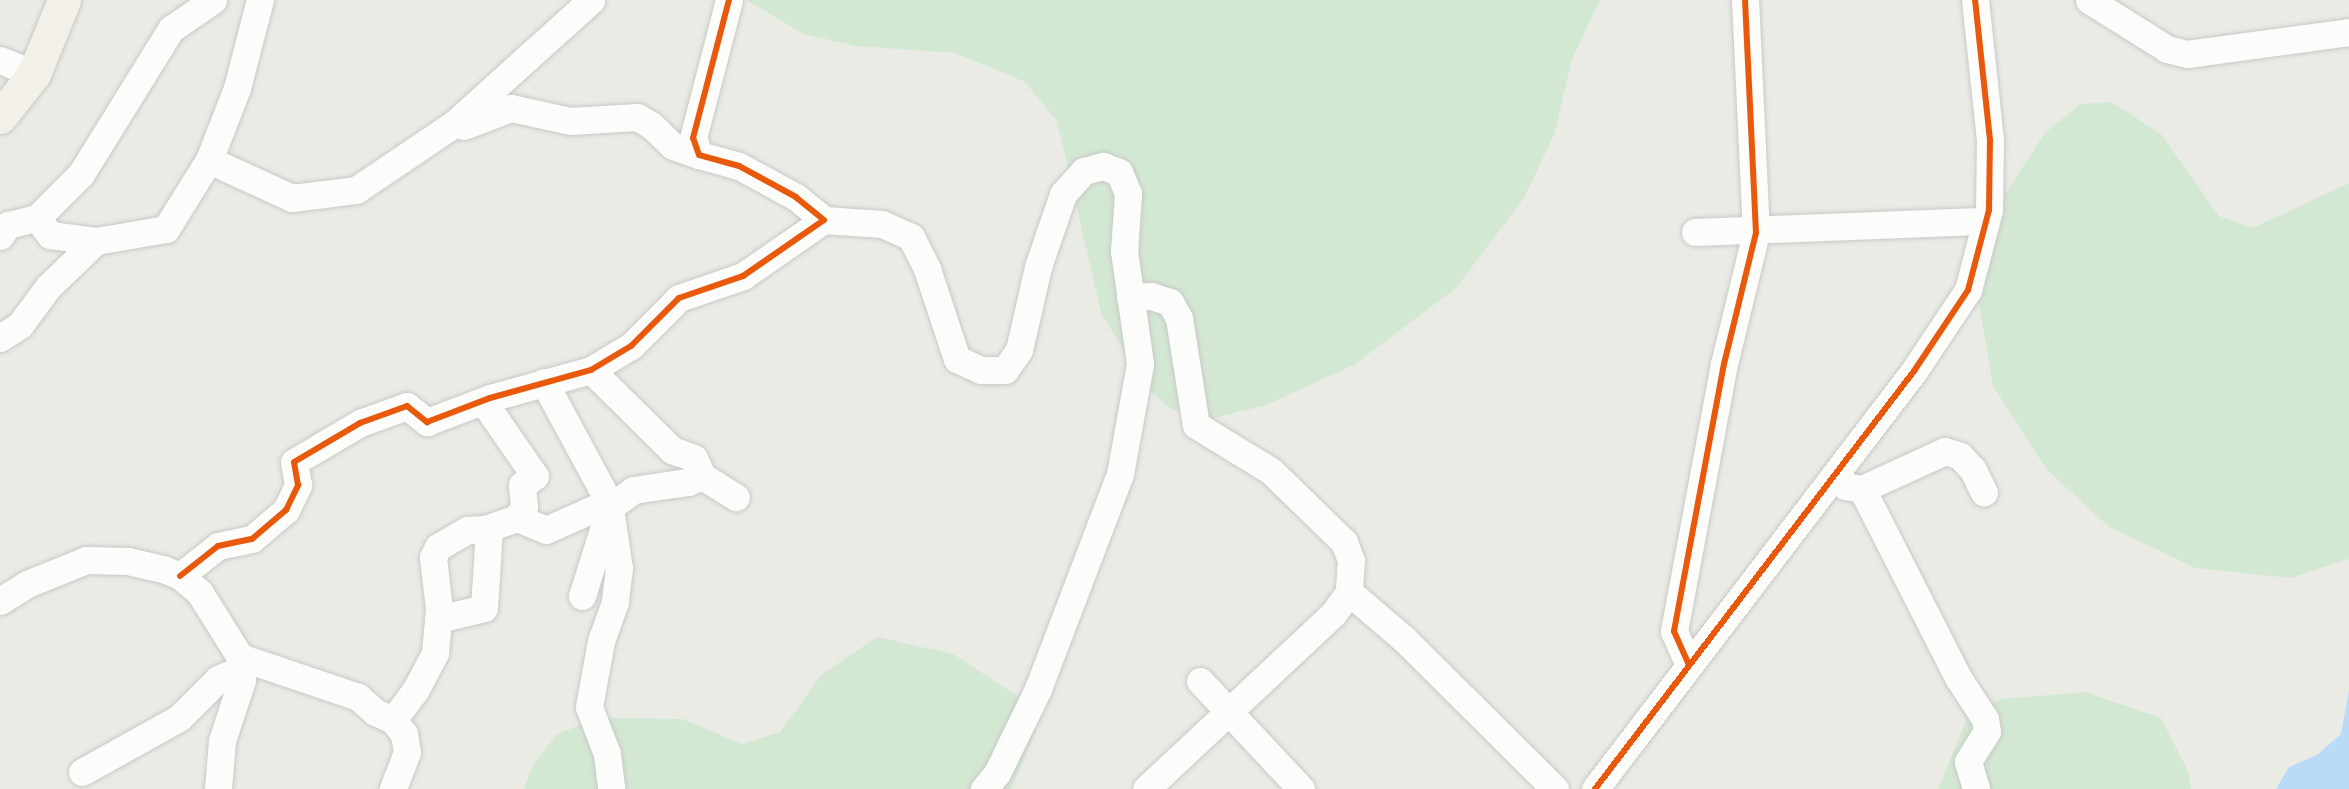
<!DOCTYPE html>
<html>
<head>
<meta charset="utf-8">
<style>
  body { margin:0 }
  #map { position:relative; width:2349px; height:789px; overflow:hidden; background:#ebebe6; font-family:Ubuntu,sans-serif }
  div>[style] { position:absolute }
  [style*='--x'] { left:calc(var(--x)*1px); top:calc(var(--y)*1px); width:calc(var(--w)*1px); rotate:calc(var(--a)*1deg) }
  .green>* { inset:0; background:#d3e8d2 }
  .water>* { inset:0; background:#b9dbf7 }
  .roads { filter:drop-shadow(0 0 2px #c8c9c8) drop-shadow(0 0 2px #c8c9c8) }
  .minor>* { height:27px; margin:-13.5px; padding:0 13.5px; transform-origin:13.5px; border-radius:13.5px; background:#fcfcfb }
  .major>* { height:33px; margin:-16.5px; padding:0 16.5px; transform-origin:16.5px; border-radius:16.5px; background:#f3f1e7 }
  .cycleway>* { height:6px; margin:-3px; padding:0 3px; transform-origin:3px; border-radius:3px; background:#e8590c }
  span { translate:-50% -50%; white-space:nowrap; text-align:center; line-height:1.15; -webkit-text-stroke:5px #fff; paint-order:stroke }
</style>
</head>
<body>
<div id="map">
  <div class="green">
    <i style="clip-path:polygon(746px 0,1600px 0,1572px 59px,1554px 135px,1524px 198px,1456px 288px,1354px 365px,1266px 405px,1210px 419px,1173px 410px,1147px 389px,1101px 313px,1057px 121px,1025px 82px,955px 53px,856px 46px,804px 34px)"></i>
    <i style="clip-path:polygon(2112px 102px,2161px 134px,2219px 216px,2253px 228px,2349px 183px,2349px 559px,2291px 578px,2195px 568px,2108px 526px,2047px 470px,1993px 386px,1977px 292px,2003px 197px,2045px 133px,2080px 104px)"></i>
    <i style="clip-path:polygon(877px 637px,953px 654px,1019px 697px,1036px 731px,1011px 789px,524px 789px,532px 767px,557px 734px,599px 718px,683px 719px,742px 744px,780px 732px,822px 674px)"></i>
    <i style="clip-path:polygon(2085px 692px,2161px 718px,2189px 773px,2191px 789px,1938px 789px,1968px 716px,2001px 699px)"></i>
  </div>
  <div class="water">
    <i style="clip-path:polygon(2349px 690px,2349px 789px,2276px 789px,2289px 767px,2317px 755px,2341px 734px)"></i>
  </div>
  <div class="roads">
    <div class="minor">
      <i style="--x:729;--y:0;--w:143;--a:104.6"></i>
      <i style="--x:693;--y:138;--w:18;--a:71"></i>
      <i style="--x:699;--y:155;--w:41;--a:15.4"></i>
      <i style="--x:739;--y:166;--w:65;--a:28.5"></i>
      <i style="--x:796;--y:197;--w:36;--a:39"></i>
      <i style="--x:824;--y:220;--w:58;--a:3.9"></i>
      <i style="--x:882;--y:224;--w:32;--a:24"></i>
      <i style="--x:911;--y:237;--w:36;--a:63"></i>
      <i style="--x:927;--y:269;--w:95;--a:71.6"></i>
      <i style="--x:957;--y:359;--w:26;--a:25"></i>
      <i style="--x:981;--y:370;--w:24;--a:0"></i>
      <i style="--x:1005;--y:370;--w:24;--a:-55"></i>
      <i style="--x:1019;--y:350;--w:85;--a:-77.1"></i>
      <i style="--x:1038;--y:267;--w:77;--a:-71.1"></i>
      <i style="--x:1063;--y:194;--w:31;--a:-48"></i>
      <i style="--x:1084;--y:171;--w:20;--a:-15"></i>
      <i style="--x:1103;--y:166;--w:17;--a:21"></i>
      <i style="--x:1119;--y:172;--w:23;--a:67"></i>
      <i style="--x:1128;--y:193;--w:58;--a:93.9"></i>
      <i style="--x:1124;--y:251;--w:114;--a:81.9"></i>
      <i style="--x:1140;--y:364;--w:112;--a:100.3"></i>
      <i style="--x:1120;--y:474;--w:230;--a:110.9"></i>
      <i style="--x:1038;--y:689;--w:93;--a:116"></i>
      <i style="--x:997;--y:773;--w:21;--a:129"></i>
      <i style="--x:2089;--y:0;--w:92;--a:32.1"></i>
      <i style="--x:2167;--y:49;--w:21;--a:14"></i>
      <i style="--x:2187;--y:54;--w:163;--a:-7.7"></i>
      <i style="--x:0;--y:60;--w:37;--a:22"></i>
      <i style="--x:464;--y:126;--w:50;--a:-21"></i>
      <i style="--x:511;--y:108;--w:60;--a:12.4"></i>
      <i style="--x:570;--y:121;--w:67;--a:-3.4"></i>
      <i style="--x:637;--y:117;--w:16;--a:30"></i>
      <i style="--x:651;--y:125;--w:30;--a:44"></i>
      <i style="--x:673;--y:146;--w:28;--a:19"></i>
      <i style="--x:209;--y:160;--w:91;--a:24.6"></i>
      <i style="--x:292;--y:198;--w:64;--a:-7.1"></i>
      <i style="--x:356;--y:190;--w:118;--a:-34"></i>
      <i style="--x:454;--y:124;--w:185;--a:-42.1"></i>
      <i style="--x:37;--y:218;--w:21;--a:53"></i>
      <i style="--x:50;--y:235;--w:46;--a:7.4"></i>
      <i style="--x:96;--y:241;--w:71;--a:-9.7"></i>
      <i style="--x:166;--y:229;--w:81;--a:-58.1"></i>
      <i style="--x:209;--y:160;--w:77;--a:-68.7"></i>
      <i style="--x:237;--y:88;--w:91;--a:-75.4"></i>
      <i style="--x:1695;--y:232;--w:291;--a:-2.2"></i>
      <i style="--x:0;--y:236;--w:14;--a:-54"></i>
      <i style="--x:8;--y:225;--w:30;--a:-14"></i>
      <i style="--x:37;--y:218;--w:62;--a:-45"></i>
      <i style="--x:81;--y:174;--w:171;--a:-58.2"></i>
      <i style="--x:171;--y:29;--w:51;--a:-34.6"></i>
      <i style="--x:1130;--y:297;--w:21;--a:-3"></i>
      <i style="--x:1151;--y:296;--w:20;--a:18"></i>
      <i style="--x:1170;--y:302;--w:18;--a:61"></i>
      <i style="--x:1179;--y:318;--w:108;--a:81"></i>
      <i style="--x:1196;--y:425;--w:88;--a:31.5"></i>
      <i style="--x:1271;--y:471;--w:102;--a:44.2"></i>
      <i style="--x:1344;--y:542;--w:19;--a:69"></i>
      <i style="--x:1351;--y:560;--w:32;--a:94"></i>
      <i style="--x:1349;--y:592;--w:27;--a:126"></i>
      <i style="--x:1333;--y:614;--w:256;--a:136.9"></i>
      <i style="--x:0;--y:338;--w:24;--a:-33"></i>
      <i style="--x:20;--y:325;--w:47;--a:-53.6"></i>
      <i style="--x:48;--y:287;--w:66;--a:-43.8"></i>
      <i style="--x:591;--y:370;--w:114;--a:44.6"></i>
      <i style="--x:672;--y:450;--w:23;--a:20"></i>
      <i style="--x:694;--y:458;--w:20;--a:66"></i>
      <i style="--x:544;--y:382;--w:136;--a:61.6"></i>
      <i style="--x:609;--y:502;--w:67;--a:81.4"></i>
      <i style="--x:619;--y:568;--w:34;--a:97"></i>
      <i style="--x:615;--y:602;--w:41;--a:109.7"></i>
      <i style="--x:601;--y:641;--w:67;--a:100.3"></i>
      <i style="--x:589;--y:707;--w:50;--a:69"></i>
      <i style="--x:607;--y:754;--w:35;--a:83"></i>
      <i style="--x:483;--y:401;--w:91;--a:55.3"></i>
      <i style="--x:535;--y:476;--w:16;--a:145"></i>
      <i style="--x:522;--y:485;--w:22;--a:85"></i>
      <i style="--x:524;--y:507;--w:13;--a:122"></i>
      <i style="--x:1845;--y:486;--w:17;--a:10"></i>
      <i style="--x:1862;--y:489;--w:91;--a:-24.6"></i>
      <i style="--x:1945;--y:451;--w:16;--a:18"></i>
      <i style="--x:1960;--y:456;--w:19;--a:47"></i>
      <i style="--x:1973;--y:470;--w:25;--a:64"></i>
      <i style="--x:1862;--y:489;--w:213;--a:63"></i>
      <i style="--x:1959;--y:679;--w:48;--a:57"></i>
      <i style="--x:1985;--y:719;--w:12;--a:81"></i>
      <i style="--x:1987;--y:731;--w:36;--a:122"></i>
      <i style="--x:1968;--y:762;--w:28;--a:73"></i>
      <i style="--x:180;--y:576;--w:48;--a:-38.3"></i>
      <i style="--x:218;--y:546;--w:35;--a:-12"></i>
      <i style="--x:252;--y:539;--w:45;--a:-40.5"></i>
      <i style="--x:286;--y:510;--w:28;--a:-64"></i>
      <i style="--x:298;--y:485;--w:23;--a:-100"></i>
      <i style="--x:294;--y:462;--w:77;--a:-30.6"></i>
      <i style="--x:360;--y:423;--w:50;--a:-19.9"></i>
      <i style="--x:407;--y:406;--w:26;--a:39"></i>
      <i style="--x:427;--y:422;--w:67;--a:-20.9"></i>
      <i style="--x:490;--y:398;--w:105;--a:-15.5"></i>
      <i style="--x:591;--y:370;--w:47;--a:-31"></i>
      <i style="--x:631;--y:346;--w:68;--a:-45"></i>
      <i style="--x:679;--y:298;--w:68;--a:-19"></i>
      <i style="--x:743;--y:276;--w:98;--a:-34.7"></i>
      <i style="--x:1349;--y:592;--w:72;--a:40.5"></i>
      <i style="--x:1404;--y:639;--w:213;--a:44.8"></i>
      <i style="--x:582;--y:596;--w:93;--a:-72.5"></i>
      <i style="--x:610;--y:507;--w:29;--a:-36"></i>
      <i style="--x:633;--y:490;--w:56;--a:-8.3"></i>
      <i style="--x:688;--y:482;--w:15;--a:-23"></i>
      <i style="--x:702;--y:476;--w:40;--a:32"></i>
      <i style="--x:0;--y:601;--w:32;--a:-32"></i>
      <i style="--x:27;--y:584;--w:64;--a:-22.1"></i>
      <i style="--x:86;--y:560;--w:42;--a:1.4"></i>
      <i style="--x:128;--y:561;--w:36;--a:13"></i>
      <i style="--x:163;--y:569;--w:18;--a:22"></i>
      <i style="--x:180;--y:576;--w:26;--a:40"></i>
      <i style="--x:200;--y:593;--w:75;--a:58"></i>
      <i style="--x:240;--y:657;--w:23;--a:85"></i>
      <i style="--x:242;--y:680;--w:64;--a:108.2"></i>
      <i style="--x:222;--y:741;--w:48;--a:94.8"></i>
      <i style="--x:438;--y:619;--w:47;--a:-13.4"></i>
      <i style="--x:484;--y:608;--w:80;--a:-86.4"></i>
      <i style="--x:240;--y:657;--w:125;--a:18.7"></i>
      <i style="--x:358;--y:697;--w:23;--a:41"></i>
      <i style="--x:375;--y:712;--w:20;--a:24"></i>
      <i style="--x:393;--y:720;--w:18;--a:52"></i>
      <i style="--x:404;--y:734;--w:18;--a:81"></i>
      <i style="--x:407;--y:752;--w:40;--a:111"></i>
      <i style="--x:1689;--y:665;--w:37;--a:-114"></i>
      <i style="--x:1674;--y:631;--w:272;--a:-79.4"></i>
      <i style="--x:1724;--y:364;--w:135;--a:-76.3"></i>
      <i style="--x:1756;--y:233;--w:233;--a:-92.7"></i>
      <i style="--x:1200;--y:681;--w:148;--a:46.9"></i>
      <i style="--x:393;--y:720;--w:36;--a:-53"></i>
      <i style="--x:415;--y:691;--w:43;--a:-62.2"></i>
      <i style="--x:435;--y:653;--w:44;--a:-84.8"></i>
      <i style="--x:439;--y:609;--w:52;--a:-96.6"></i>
      <i style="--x:433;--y:557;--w:11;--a:-63"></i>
      <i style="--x:438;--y:547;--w:34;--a:-30"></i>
      <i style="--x:467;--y:530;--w:18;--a:-3"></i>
      <i style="--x:485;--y:529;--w:34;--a:-19"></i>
      <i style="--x:517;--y:518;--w:31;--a:22"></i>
      <i style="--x:546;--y:530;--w:69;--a:-24"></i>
      <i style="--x:82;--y:772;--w:111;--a:-29.1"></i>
      <i style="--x:179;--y:718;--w:55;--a:-45"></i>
      <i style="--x:218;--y:679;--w:25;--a:-23"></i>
      <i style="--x:1595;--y:789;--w:526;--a:-52.65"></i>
      <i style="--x:1914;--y:371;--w:97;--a:-56.3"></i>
      <i style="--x:1968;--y:290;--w:83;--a:-75.3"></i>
      <i style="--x:1989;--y:210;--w:70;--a:-89.2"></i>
      <i style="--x:1990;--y:140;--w:141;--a:-96.1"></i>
    </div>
    <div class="major">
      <i style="--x:0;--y:117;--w:55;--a:-51.7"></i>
      <i style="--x:34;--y:74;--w:80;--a:-67.9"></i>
    </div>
  </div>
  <div class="cycleway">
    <i style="--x:180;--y:576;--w:48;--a:-38.3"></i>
    <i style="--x:218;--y:546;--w:35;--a:-12"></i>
    <i style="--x:252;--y:539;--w:45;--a:-40.5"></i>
    <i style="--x:286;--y:510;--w:28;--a:-64"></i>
    <i style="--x:298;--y:485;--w:23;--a:-100"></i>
    <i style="--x:294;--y:462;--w:77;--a:-30.6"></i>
    <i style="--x:360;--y:423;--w:50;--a:-19.9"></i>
    <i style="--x:407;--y:406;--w:26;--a:39"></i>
    <i style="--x:427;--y:422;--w:67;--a:-20.9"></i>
    <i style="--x:490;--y:398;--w:105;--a:-15.5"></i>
    <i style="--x:591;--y:370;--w:47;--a:-31"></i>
    <i style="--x:631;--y:346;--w:68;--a:-45"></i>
    <i style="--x:679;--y:298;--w:68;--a:-19"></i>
    <i style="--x:743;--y:276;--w:98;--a:-34.7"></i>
    <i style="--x:824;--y:220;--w:36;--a:-141"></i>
    <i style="--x:796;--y:197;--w:65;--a:-151.5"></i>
    <i style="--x:739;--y:166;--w:41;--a:-164.6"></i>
    <i style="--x:699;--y:155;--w:18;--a:-109"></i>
    <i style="--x:693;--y:138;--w:143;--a:-75.4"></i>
    <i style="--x:1689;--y:665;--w:37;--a:-114"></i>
    <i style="--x:1674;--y:631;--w:272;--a:-79.4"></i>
    <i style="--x:1724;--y:364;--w:135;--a:-76.3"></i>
    <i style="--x:1756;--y:233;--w:233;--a:-92.7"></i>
    <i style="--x:1595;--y:789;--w:526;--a:-52.65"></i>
    <i style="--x:1914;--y:371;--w:97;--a:-56.3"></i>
    <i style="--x:1968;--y:290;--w:83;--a:-75.3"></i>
    <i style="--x:1989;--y:210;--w:70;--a:-89.2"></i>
    <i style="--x:1990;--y:140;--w:141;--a:-96.1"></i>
  </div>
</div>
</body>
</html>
